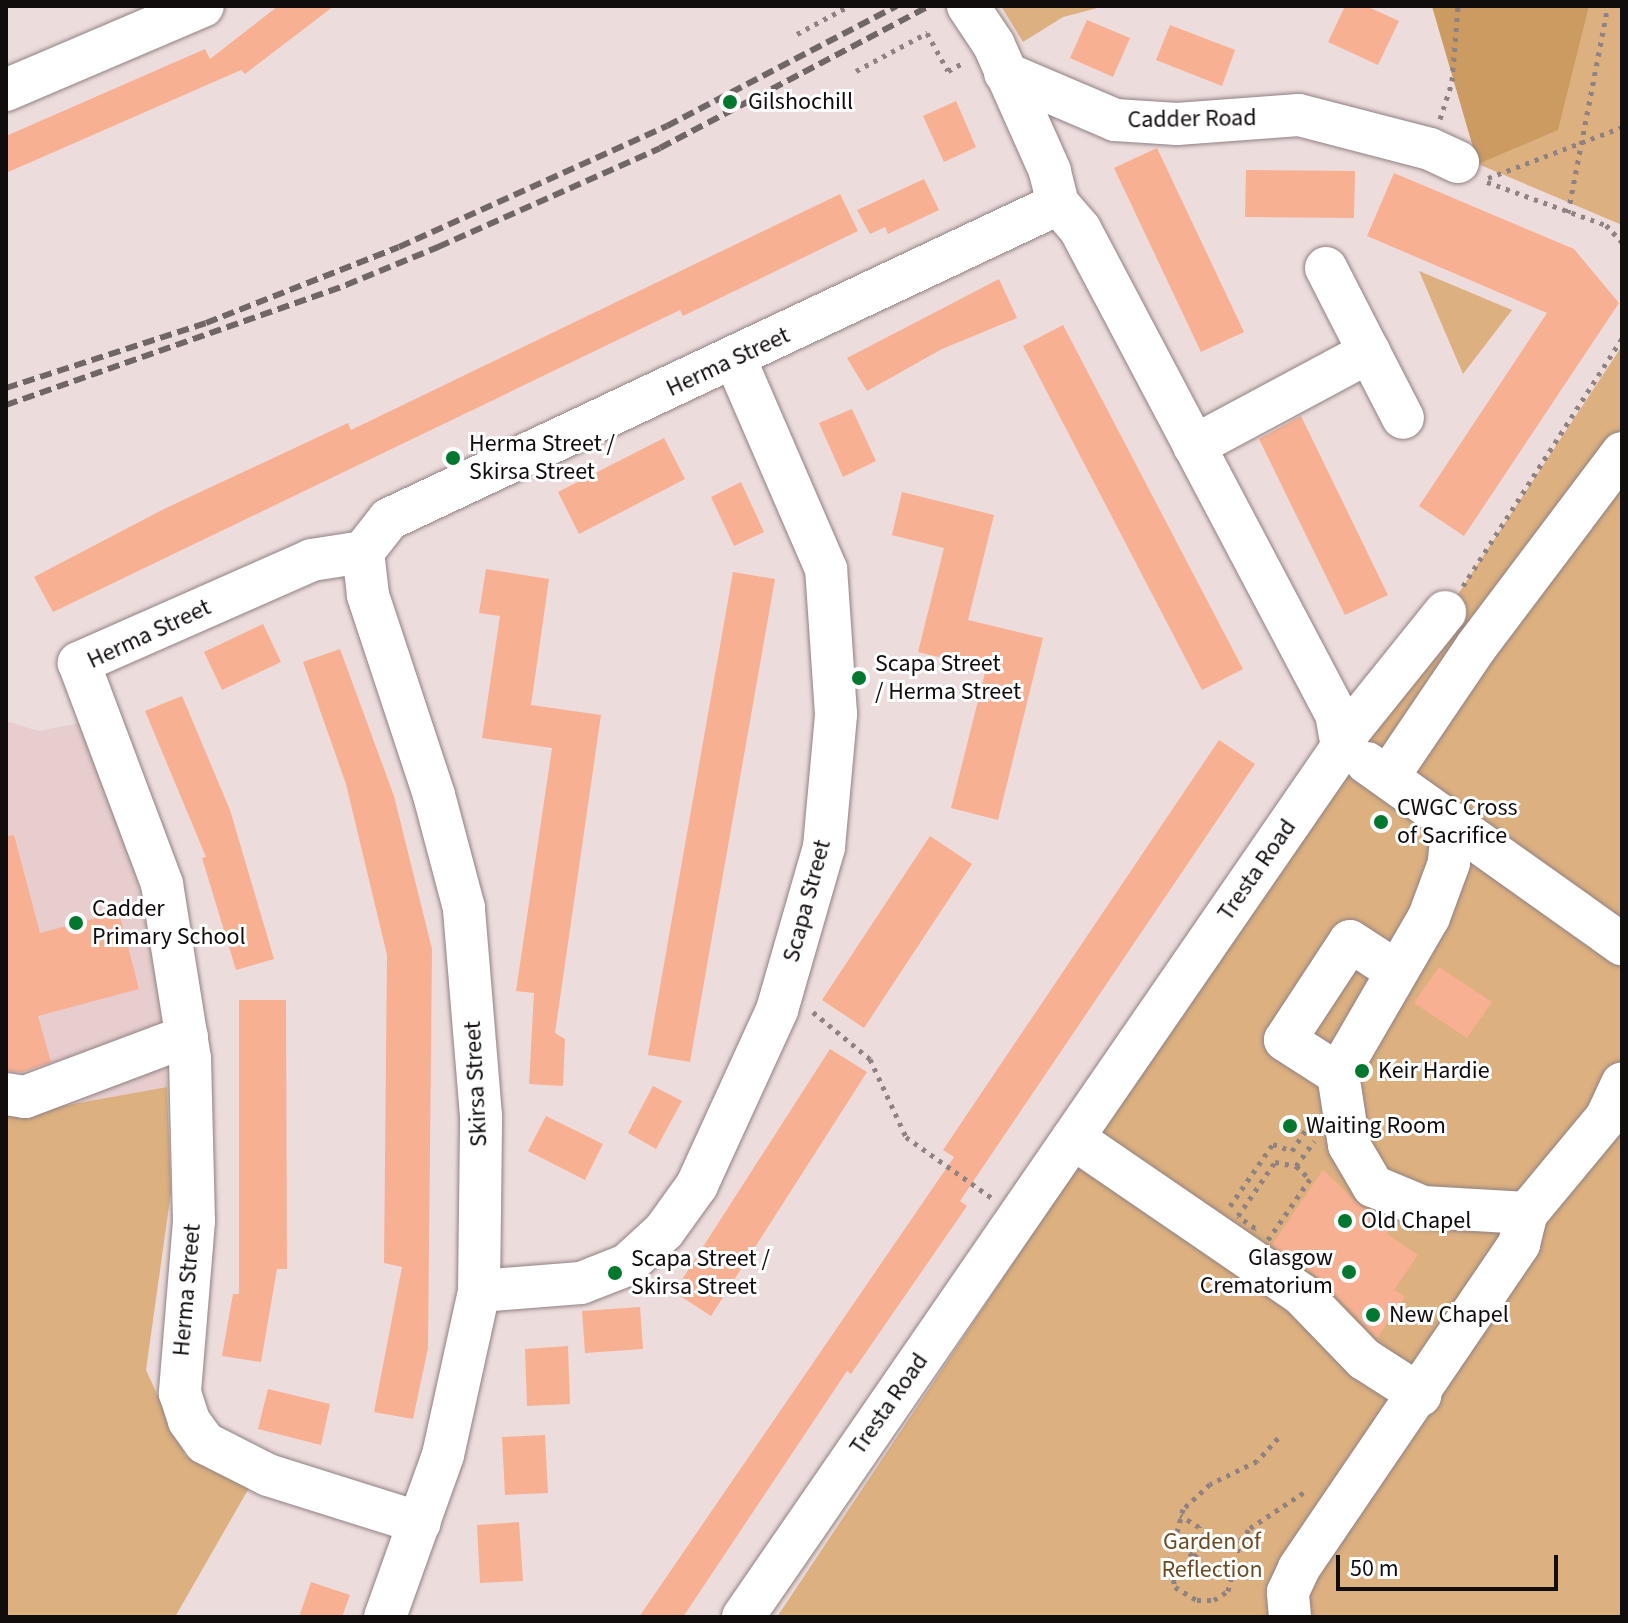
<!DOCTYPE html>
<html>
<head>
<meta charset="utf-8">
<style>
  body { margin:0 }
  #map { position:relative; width:1628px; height:1623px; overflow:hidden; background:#eddcdc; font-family:"Source Sans 3",sans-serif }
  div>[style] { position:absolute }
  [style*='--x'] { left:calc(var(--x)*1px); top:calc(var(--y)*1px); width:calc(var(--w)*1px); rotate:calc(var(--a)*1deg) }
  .built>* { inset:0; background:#e7cdcd }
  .green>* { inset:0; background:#dcb07f }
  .forest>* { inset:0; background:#cc9b62 }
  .building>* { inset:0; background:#f8b092 }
  .path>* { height:5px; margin-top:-2.5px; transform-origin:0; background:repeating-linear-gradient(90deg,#8e8282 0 4px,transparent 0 10px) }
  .roads { filter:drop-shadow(0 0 2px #918182) drop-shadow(0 0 2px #918182) }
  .minor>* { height:42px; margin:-21px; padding:0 21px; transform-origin:21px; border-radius:21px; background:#fff }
  .rail>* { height:6px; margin-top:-3px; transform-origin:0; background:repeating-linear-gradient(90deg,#706666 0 12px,transparent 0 18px) }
  .dots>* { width:22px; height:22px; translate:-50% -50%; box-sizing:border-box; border:4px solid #fff; border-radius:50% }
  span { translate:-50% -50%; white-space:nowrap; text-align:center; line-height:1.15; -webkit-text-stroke:6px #fff; paint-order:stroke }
  .poi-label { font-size:24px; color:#120d0d }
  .left { translate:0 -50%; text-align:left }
  .right { translate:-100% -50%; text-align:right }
  .street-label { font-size:24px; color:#120d0d }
  .park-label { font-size:24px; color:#6e4b21 }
  .frame { position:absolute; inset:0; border:8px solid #120d0d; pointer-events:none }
  .scale { position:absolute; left:1336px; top:1555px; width:222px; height:36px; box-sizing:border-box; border:4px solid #120d0d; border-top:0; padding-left:10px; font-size:24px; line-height:28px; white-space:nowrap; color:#120d0d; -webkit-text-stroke:6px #fff; paint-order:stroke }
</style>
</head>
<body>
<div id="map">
  <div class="built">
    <i style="clip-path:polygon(6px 721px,38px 731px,81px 723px,130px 840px,161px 1006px,167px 1087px,6px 1116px)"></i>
  </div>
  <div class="green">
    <i style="clip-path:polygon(1001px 6px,1105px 6px,1063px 17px,1023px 42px)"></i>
    <i style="clip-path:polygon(1432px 6px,1622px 6px,1622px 225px,1478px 164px)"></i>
    <i style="clip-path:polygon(1419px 271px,1512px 310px,1463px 374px)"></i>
    <i style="clip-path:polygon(1622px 346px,1622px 1617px,777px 1617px,1384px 706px)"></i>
    <i style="clip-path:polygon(167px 1087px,171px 1192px,146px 1370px,185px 1455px,249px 1488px,175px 1617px,6px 1617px,6px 1116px)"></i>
  </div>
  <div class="forest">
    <i style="clip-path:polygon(1432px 6px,1589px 6px,1558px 130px,1478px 164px)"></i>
  </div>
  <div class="building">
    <i style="clip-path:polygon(278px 6px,334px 6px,245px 74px,241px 70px,6px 173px,6px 136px,205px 49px,210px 59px)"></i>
    <i style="clip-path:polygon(1345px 6px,1366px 6px,1399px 21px,1378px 65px,1328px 42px)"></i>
    <i style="clip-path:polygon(1087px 20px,1130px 38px,1113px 77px,1070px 58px)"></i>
    <i style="clip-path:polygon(1170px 25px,1235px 50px,1222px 86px,1156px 60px)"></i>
    <i style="clip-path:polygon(956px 101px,976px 147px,944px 162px,923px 116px)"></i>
    <i style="clip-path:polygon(1157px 148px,1244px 332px,1201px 352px,1114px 168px)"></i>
    <i style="clip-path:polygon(1246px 170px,1355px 171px,1354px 218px,1245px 217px)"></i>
    <i style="clip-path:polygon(1394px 173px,1574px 249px,1619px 303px,1464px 536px,1419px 506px,1547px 313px,1367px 236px)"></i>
    <i style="clip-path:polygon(924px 179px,939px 210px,888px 234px,885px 227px,870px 234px,857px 210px)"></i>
    <i style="clip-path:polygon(840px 194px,858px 231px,683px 316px,680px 310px,53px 612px,34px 577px,164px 509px,348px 423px,351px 430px)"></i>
    <i style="clip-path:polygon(999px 279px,1017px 318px,942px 349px,867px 391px,847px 358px)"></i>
    <i style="clip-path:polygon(1063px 325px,1243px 669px,1202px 690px,1023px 346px)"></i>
    <i style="clip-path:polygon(852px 409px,876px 461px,843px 477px,819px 423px)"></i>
    <i style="clip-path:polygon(1301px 416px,1388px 595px,1345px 615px,1259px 439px)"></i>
    <i style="clip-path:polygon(664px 438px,685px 479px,579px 534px,558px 492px)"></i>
    <i style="clip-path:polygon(741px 482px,764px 532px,734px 546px,711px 497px)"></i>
    <i style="clip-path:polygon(902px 492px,994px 515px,968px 620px,1043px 638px,998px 820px,951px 808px,986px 669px,918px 652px,944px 548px,892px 535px)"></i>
    <i style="clip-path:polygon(486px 569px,549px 579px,531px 705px,601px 715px,555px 1033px,565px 1039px,563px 1086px,529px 1084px,534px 993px,516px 991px,552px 748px,482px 738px,500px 616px,479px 613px)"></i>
    <i style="clip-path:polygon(733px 572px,775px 579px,690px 1062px,648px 1055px)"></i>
    <i style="clip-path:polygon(263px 624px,281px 662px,222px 690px,204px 652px)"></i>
    <i style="clip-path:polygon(340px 649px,394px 796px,432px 949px,428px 1348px,413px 1419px,374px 1412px,402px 1267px,384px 1263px,387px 955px,346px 784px,303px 662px)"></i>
    <i style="clip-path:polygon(182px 696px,230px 810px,274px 959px,236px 970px,202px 858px,206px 857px,145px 711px)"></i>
    <i style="clip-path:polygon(1219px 740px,1255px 764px,960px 1201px,967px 1206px,851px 1374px,847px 1371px,683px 1617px,639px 1617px,954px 1157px,943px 1150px)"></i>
    <i style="clip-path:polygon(14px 835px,40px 933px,119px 912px,139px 989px,38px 1016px,51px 1062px,22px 1072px,6px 1071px,6px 836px)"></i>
    <i style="clip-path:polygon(930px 836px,972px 864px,864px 1028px,822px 1000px)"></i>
    <i style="clip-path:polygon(1439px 967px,1492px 1002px,1467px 1038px,1414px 1003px)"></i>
    <i style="clip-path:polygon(239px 1000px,286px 1000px,287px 1269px,277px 1269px,261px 1362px,222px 1356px,233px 1294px,239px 1294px)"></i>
    <i style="clip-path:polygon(830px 1049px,867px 1072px,711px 1316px,674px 1292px)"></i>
    <i style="clip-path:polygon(653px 1086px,682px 1101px,656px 1149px,628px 1133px)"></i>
    <i style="clip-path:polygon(546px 1116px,603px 1144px,585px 1180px,528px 1151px)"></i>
    <i style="clip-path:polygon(1323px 1170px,1363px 1208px,1394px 1224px,1387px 1234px,1418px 1255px,1394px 1290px,1405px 1297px,1377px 1338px,1318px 1277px,1272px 1245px)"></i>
    <i style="clip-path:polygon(640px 1307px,643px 1349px,585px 1353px,582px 1311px)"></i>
    <i style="clip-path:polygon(568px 1346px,570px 1404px,527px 1406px,525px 1349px)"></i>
    <i style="clip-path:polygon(268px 1389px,330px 1404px,321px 1445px,258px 1429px)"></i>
    <i style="clip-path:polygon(545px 1435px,548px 1493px,505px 1495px,502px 1437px)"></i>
    <i style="clip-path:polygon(519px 1522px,523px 1581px,480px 1583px,477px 1525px)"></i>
    <i style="clip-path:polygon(311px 1582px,350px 1595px,342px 1617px,299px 1617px)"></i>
  </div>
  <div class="path">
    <i style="--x:797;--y:34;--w:59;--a:-28.3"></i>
    <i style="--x:856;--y:71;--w:81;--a:-28.2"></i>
    <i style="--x:927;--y:33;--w:43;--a:61.1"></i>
    <i style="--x:948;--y:71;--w:19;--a:-28"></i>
    <i style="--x:1440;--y:119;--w:40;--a:-72"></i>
    <i style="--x:1452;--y:81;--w:75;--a:-85.4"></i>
    <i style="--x:1488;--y:178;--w:143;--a:-20.8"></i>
    <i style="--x:1487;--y:182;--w:127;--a:19.9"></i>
    <i style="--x:1606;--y:225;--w:23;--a:47"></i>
    <i style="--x:1568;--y:213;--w:211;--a:-79.1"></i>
    <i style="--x:1463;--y:586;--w:295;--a:-57.3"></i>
    <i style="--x:813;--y:1012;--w:74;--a:39.5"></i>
    <i style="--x:870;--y:1059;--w:86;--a:65.2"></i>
    <i style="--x:906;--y:1137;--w:105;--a:35.3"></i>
    <i style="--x:1275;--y:1162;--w:21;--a:11"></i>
    <i style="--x:1296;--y:1166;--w:19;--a:43"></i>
    <i style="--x:1310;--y:1179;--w:83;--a:124.7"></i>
    <i style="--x:1263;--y:1247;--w:18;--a:-146"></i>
    <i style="--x:1248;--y:1237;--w:11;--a:-52"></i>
    <i style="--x:1255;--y:1228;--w:21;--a:-145"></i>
    <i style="--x:1238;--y:1216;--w:65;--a:-55.6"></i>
    <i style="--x:1296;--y:1166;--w:31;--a:-54"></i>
    <i style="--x:1230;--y:1206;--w:75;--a:-55.3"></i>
    <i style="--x:1273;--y:1144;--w:20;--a:20"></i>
    <i style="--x:1292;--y:1151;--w:27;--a:-57"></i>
    <i style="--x:1278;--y:1438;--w:31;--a:132"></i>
    <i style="--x:1257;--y:1461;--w:52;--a:153.9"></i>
    <i style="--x:1210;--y:1484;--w:37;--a:137"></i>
    <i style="--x:1183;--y:1509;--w:53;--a:104.3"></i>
    <i style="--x:1170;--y:1560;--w:27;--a:80"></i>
    <i style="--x:1175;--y:1587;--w:26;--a:31"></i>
    <i style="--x:1197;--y:1600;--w:17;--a:0"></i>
    <i style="--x:1214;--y:1600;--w:17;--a:-33"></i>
    <i style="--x:1228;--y:1591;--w:51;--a:-76.5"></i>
    <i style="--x:1240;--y:1541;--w:16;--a:-52"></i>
    <i style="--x:1250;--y:1528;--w:67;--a:-33.5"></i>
    <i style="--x:1174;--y:1540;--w:26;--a:40"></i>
    <i style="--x:1194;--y:1557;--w:14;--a:-45"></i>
    <i style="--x:1204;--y:1547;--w:21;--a:-104"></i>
    <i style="--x:1199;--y:1527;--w:22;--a:-148"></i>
  </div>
  <div class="roads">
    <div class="minor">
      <i style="--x:1005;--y:73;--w:120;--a:23.1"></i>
      <i style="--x:1115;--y:120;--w:62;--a:3.7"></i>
      <i style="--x:1177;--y:124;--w:122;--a:-4.2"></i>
      <i style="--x:1299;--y:115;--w:135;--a:14.5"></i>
      <i style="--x:1430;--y:149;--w:31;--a:25"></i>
      <i style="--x:6;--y:90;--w:214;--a:-23.1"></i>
      <i style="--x:1326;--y:268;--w:94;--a:62.9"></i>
      <i style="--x:1194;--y:446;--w:199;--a:-28.2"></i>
      <i style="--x:1369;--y:352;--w:74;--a:62.7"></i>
      <i style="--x:363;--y:552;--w:52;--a:171.1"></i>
      <i style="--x:312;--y:560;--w:255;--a:156.2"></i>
      <i style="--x:79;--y:663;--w:236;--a:69.4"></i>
      <i style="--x:162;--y:884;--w:176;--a:80.9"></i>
      <i style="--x:190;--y:1058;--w:163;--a:88.6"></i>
      <i style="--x:194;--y:1221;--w:173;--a:94.7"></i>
      <i style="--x:180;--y:1393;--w:29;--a:72"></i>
      <i style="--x:189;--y:1421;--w:27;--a:54"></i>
      <i style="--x:205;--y:1443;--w:71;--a:26.9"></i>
      <i style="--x:268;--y:1475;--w:159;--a:17.5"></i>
      <i style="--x:1343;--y:739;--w:163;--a:-51.2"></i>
      <i style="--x:1367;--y:763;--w:313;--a:35.4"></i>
      <i style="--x:1388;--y:777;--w:157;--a:-55.9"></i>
      <i style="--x:1476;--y:647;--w:243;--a:-53"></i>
      <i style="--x:1452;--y:826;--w:37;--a:95"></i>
      <i style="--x:1449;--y:863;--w:58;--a:110.3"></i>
      <i style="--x:1429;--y:917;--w:181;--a:120.1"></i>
      <i style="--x:1338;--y:1074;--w:72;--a:81.2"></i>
      <i style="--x:1349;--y:1145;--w:48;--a:59.7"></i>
      <i style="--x:1373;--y:1186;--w:54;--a:22.8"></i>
      <i style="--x:1423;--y:1207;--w:104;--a:3.3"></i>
      <i style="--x:1527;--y:1213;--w:124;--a:-50.3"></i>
      <i style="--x:1606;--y:1118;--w:38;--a:-65"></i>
      <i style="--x:1338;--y:1074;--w:63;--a:-147.3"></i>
      <i style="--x:1285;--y:1040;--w:118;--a:-56.7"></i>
      <i style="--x:1350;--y:941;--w:55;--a:33.1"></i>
      <i style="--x:6;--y:1094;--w:19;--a:9"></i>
      <i style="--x:25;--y:1097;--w:173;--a:-20.6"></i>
      <i style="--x:1073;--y:1138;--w:276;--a:34.4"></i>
      <i style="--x:1301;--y:1294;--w:91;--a:45.9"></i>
      <i style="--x:1364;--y:1359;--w:67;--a:32.7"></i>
      <i style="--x:479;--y:1291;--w:102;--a:-4.5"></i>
      <i style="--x:581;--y:1283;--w:49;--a:-21.4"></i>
      <i style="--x:627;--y:1265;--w:50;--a:-42.6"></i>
      <i style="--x:664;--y:1231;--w:57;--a:-54.3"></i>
      <i style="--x:697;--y:1185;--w:192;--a:-65.4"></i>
      <i style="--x:777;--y:1010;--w:170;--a:-73.9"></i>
      <i style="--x:824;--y:847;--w:134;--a:-84.8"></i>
      <i style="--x:836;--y:714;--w:145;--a:-93.9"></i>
      <i style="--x:826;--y:569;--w:229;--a:-113.4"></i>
      <i style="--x:385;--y:1617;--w:172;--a:-70.3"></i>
      <i style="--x:443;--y:1455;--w:168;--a:-77.6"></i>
      <i style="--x:479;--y:1291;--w:175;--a:-89.3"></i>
      <i style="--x:481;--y:1116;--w:209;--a:-94.7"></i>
      <i style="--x:464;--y:908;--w:117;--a:-104.9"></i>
      <i style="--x:434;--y:795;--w:211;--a:-108.3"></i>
      <i style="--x:368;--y:595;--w:43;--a:-96.6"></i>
      <i style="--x:363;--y:552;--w:42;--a:-51.8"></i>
      <i style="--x:389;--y:519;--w:739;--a:-25.21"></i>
      <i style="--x:743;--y:1617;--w:1056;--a:-55.45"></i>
      <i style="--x:1342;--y:747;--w:34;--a:-100"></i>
      <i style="--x:1336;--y:714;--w:548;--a:-117.83"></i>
      <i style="--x:1080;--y:229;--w:33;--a:-131"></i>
      <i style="--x:1058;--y:204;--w:34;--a:-104"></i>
      <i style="--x:1050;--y:171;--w:138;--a:-114"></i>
      <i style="--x:994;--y:45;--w:47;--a:-123.7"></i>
      <i style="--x:1290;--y:1617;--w:25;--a:-95"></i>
      <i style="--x:1288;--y:1592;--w:26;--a:-65"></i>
      <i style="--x:1299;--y:1568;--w:392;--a:-55.8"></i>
      <i style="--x:1519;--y:1244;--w:32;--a:-76"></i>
    </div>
  </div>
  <div class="rail">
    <i style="--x:6;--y:388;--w:210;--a:-18"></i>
    <i style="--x:206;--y:323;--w:207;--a:-21.5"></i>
    <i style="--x:399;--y:247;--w:294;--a:-24.3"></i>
    <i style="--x:667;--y:126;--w:259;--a:-27.6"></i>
    <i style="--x:6;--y:405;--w:361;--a:-19.4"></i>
    <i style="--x:346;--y:285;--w:100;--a:-22.4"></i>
    <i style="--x:438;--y:247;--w:243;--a:-24"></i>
    <i style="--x:660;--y:148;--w:304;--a:-27.8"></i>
  </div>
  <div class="dots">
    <i style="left:730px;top:102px;background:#00792f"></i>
    <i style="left:453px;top:458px;background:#00792f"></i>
    <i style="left:859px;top:678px;background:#00792f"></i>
    <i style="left:1381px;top:822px;background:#00792f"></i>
    <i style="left:76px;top:923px;background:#00792f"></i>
    <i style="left:1362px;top:1071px;background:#00792f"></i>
    <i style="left:1290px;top:1126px;background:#00792f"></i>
    <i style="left:1345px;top:1221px;background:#00792f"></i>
    <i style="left:1349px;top:1272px;background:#00792f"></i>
    <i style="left:615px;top:1273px;background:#00792f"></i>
    <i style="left:1373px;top:1315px;background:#00792f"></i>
  </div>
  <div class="poi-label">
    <span class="left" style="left:748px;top:102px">Gilshochill</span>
    <span class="left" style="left:469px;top:458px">Herma Street /<br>Skirsa Street</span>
    <span class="left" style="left:875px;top:678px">Scapa Street<br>/ Herma Street</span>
    <span class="left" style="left:1397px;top:822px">CWGC Cross<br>of Sacrifice</span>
    <span class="left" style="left:92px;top:923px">Cadder<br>Primary School</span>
    <span class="left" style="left:1378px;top:1071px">Keir Hardie</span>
    <span class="left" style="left:1306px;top:1126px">Waiting Room</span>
    <span class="left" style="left:1361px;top:1221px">Old Chapel</span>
    <span class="right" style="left:1333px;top:1272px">Glasgow<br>Crematorium</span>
    <span class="left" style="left:631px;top:1273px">Scapa Street /<br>Skirsa Street</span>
    <span class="left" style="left:1389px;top:1315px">New Chapel</span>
  </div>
  <div class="street-label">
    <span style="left:1192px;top:119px;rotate:-1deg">Cadder Road</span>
    <span style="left:728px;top:362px;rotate:-25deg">Herma Street</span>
    <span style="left:149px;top:634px;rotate:-25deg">Herma Street</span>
    <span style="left:1257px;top:870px;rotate:-55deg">Tresta Road</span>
    <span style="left:807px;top:901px;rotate:-75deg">Scapa Street</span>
    <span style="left:476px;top:1084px;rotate:-93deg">Skirsa Street</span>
    <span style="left:187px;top:1290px;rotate:-85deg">Herma Street</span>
    <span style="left:889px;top:1404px;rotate:-55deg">Tresta Road</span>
  </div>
  <div class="park-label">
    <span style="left:1212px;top:1556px">Garden of<br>Reflection</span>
  </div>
  <div class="frame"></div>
  <div class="scale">50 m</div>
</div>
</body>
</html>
